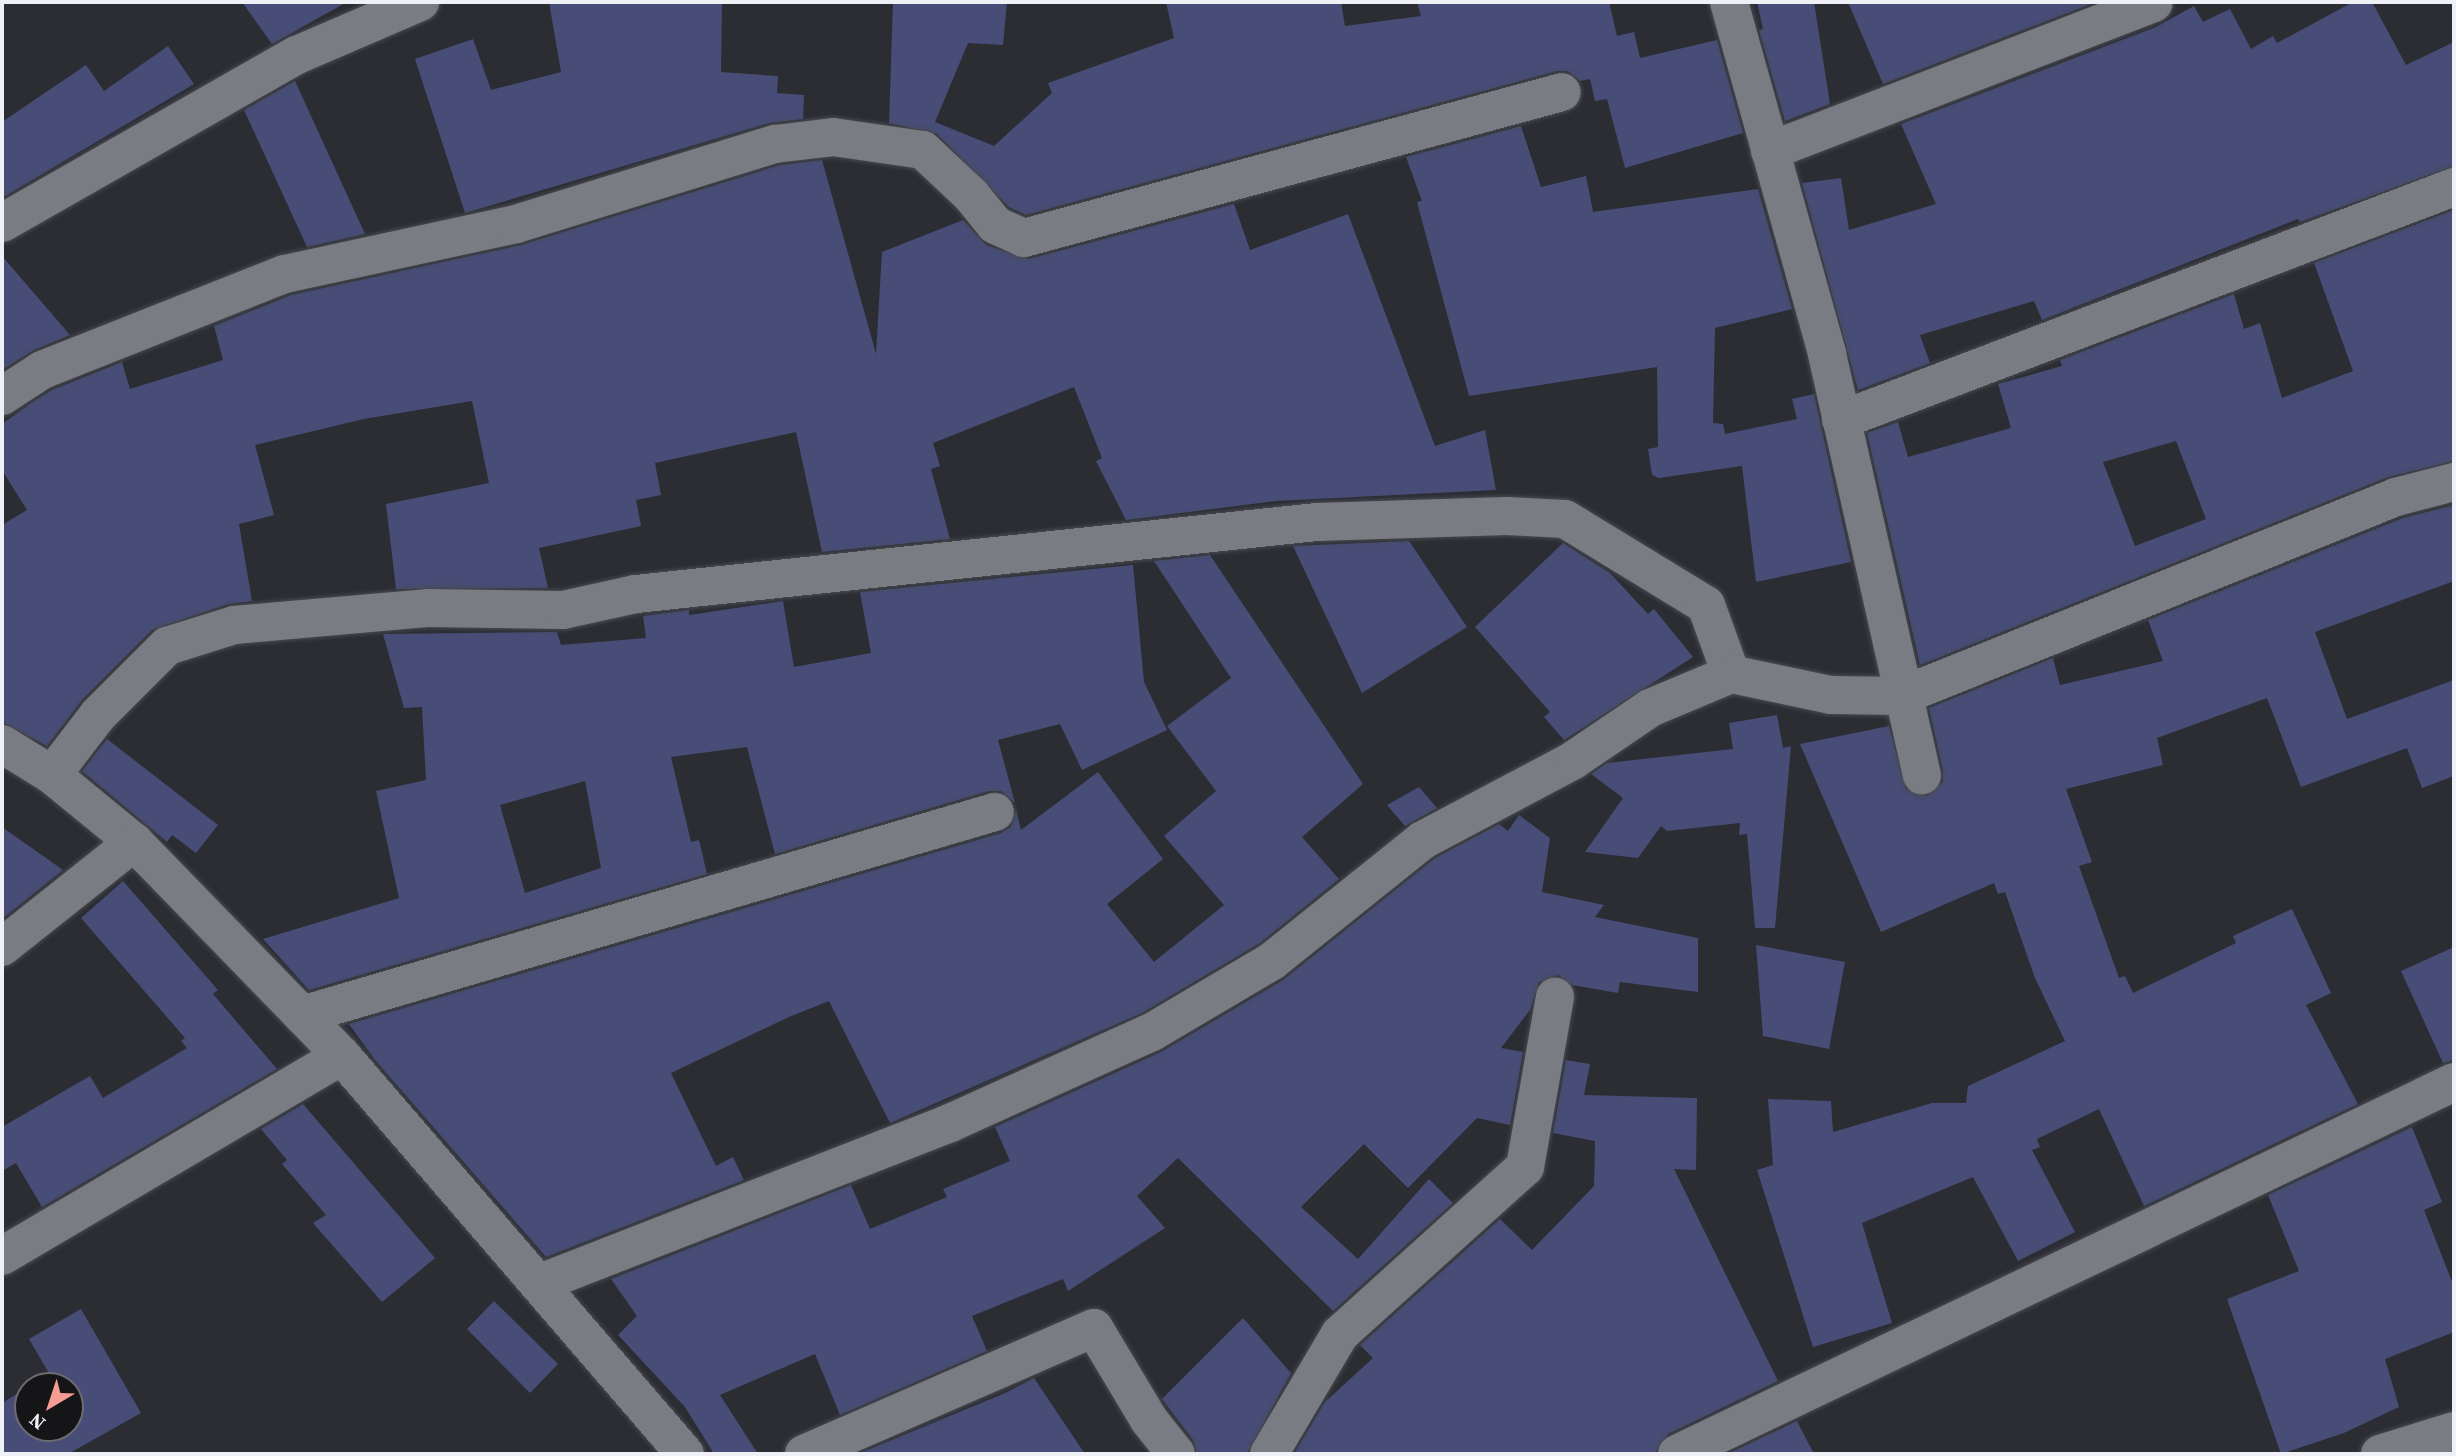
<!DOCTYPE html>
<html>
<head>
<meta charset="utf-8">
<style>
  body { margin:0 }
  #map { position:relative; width:2456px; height:1456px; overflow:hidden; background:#2b2d33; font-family:"Source Serif 4",serif }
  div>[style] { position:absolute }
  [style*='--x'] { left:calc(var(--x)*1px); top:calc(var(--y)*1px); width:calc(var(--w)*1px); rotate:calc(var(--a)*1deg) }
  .building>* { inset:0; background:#474d76 }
  .roads { filter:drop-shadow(0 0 2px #494a50) drop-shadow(0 0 2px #494a50) }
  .minor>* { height:38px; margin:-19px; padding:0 19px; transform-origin:19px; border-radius:19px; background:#7a7c84 }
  span { translate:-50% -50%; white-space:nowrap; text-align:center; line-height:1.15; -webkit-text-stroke:7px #151518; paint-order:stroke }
  .frame { position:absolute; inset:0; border:4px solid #f0f1f6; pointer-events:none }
  .north { position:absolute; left:14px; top:1372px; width:70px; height:70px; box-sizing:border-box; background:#151518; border:2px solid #6d6d71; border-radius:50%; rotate:219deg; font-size:19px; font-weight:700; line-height:28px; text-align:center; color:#f0f1f6 }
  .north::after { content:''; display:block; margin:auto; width:24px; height:32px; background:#f59c93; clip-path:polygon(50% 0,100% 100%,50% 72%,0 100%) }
</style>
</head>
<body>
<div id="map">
  <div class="building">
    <i style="clip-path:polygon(242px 2px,347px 2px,272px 44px)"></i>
    <i style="clip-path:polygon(549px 2px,722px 2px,721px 72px,778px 76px,777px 93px,804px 95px,803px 119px,769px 123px,465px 213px,415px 59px,473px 39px,491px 90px,561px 72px)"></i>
    <i style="clip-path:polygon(893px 2px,1007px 2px,1003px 45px,968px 43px,935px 122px,994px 146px,1052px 93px,1048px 83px,1174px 38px,1166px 2px,1341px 2px,1345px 26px,1421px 16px,1417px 2px,1609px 2px,1617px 36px,1634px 32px,1640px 58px,1717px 40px,1743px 133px,1625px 168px,1607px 99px,1595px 101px,1590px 79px,1580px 81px,1568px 71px,1557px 71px,1026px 215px,1009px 207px,937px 134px,889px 123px)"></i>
    <i style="clip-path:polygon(1757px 2px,1814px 2px,1830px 104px,1785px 121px,1759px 30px,1763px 29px)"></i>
    <i style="clip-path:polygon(1848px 2px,2096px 2px,1883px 84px)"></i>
    <i style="clip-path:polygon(2353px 2px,2372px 2px,2406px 65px,2454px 42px,2454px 166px,2300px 222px,2298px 219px,2042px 320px,2034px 301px,1920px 335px,1930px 363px,1858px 390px,1802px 183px,1841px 178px,1849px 230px,1936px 204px,1901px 124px,2156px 27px,2194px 6px,2203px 22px,2230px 9px,2251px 49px,2273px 36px,2277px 43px)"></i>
    <i style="clip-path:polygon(168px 46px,194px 84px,2px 198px,2px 122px,86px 65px,104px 91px)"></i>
    <i style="clip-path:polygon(295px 81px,365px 234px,307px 247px,244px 110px)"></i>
    <i style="clip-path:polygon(1521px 126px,1541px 187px,1586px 176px,1593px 212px,1758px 189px,1792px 309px,1715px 328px,1713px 423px,1723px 424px,1725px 434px,1797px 419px,1792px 399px,1814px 394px,1851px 562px,1756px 582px,1742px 466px,1659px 478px,1652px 475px,1648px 449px,1658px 447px,1657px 367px,1469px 396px,1417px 202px,1422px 201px,1406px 157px)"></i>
    <i style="clip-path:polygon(822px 160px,876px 354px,882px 252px,963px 220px,986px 245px,1029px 259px,1234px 204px,1250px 250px,1348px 214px,1435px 446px,1485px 430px,1496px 490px,1276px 501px,1126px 520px,1096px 461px,1102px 458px,1074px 387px,933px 443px,940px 466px,931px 469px,950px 539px,822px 552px,796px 432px,655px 463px,661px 495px,636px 500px,641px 526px,539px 548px,548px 588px,396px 589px,386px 504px,489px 483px,472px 401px,364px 419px,255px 445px,274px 515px,239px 524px,252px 601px,228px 604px,152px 630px,82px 700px,47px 746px,2px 722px,2px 525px,27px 510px,2px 470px,2px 424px,31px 403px,52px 390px,122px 362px,130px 389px,223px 360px,214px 326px,291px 295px,521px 245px,780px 165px)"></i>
    <i style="clip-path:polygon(evenodd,2454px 210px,2454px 461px,2388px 477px,1920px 665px,1867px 433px,1898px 422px,1908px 457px,2011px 428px,1998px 384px,2062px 366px,2060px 360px,2234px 294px,2244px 329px,2260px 323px,2282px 398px,2353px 371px,2314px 263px,2454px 210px,2176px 441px,2206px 519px,2135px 546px,2103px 462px,2176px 441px)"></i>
    <i style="clip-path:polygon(2px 256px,70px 335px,34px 350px,2px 370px)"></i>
    <i style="clip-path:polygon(2454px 505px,2454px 581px,2315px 632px,2347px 719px,2454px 680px,2454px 776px,2422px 788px,2407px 748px,2301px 787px,2267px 698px,2157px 738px,2163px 765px,2066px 789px,2092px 862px,2079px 866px,2119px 978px,2125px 976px,2133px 993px,2236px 943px,2233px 936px,2292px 909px,2331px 993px,2306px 1005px,2358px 1104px,2144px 1206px,2099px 1109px,2037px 1139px,2040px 1147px,2032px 1150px,2075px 1232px,2018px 1261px,1973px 1177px,1862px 1223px,1892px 1323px,1813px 1347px,1757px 1170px,1773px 1165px,1768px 1099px,1831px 1101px,1833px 1132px,1932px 1103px,1966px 1103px,1968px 1086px,2065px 1041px,2035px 978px,2005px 892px,1998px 894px,1994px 883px,1881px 932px,1800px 744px,1889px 726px,1906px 789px,1927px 796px,1943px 782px,1943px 771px,1929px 708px,2053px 658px,2060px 685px,2163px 661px,2148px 620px,2403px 518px)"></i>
    <i style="clip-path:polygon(1409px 541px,1467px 627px,1362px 693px,1293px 546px)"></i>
    <i style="clip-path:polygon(1563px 543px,1610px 573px,1648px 614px,1654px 609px,1693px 657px,1564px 740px,1544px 717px,1550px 712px,1475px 627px)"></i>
    <i style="clip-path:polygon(1210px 555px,1363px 784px,1302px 837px,1339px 879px,1260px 943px,1142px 1013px,890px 1123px,829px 1001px,789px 1017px,671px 1073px,716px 1166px,733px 1157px,744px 1180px,546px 1257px,375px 1060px,349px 1024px,1001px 833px,1011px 827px,1016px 810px,1021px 830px,1098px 772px,1163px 859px,1107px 904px,1154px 962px,1224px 905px,1164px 836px,1216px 791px,1167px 726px,1231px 678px,1154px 561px)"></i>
    <i style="clip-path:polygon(evenodd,1133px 565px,1144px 682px,1167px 730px,1082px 770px,1060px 724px,998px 740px,1015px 803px,1001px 791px,989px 791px,775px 854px,747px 747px,671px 757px,691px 842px,699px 840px,707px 874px,309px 990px,263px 939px,399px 898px,376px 791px,426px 780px,422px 707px,404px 708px,383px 634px,557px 632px,561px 645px,646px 638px,643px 616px,689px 610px,689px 615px,783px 601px,794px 667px,871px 653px,860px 592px,1133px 565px,585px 781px,601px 868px,525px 893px,500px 805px,585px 781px)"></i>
    <i style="clip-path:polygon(1777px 715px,1783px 748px,1791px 746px,1775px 928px,1755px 928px,1747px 834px,1739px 835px,1740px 823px,1667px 831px,1661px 826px,1638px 858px,1585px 852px,1623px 798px,1591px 774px,1607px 763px,1733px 749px,1729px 723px)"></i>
    <i style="clip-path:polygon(107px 739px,218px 825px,196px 853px,172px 835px,167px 842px,82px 771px)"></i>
    <i style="clip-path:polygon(1419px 787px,1437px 808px,1405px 826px,1387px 805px)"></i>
    <i style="clip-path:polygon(1519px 815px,1550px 838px,1542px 892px,1604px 905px,1595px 917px,1698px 938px,1698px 992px,1620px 982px,1618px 993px,1572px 985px,1558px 975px,1539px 982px,1530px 1010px,1501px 1048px,1523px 1052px,1510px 1125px,1477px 1118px,1408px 1188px,1364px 1144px,1301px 1207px,1358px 1259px,1429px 1179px,1453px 1203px,1333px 1311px,1178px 1158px,1137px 1196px,1165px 1228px,1068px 1291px,1063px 1279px,972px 1316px,987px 1351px,840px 1415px,815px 1354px,720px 1395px,758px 1454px,714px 1454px,685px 1407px,618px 1335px,637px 1316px,611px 1279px,851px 1185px,870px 1229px,947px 1197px,943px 1189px,1010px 1161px,995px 1127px,1161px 1052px,1283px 980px,1435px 858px,1499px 824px,1508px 831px)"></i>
    <i style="clip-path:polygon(2px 827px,63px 870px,2px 919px)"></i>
    <i style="clip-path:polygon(123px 881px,218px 990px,213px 994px,277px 1069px,42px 1207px,16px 1163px,2px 1171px,2px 1127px,90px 1076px,103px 1098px,187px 1048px,181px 1041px,185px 1038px,81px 918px)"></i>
    <i style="clip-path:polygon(1756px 945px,1845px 962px,1829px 1049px,1763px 1036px)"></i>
    <i style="clip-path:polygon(2454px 947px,2454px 1060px,2443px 1063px,2401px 971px)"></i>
    <i style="clip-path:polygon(1566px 1060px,1590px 1064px,1584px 1095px,1697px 1098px,1696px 1170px,1674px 1169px,1778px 1381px,1668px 1434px,1655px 1454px,1294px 1454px,1325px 1402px,1373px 1358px,1360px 1345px,1500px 1219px,1532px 1250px,1594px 1186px,1595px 1141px,1553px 1133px)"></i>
    <i style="clip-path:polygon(303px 1104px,435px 1258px,382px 1302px,313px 1223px,326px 1215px,282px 1164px,287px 1160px,261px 1129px)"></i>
    <i style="clip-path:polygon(2412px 1127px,2442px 1202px,2424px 1210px,2454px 1287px,2454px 1332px,2385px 1359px,2399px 1407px,2344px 1433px,2281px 1454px,2227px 1299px,2299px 1271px,2268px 1195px)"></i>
    <i style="clip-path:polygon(494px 1301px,558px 1364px,530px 1393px,467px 1329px)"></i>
    <i style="clip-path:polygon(81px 1309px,141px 1413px,68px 1454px,2px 1454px,2px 1403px,28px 1387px,28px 1428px,70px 1428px,70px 1386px,30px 1386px,50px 1375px,29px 1339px)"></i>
    <i style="clip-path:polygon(1243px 1318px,1291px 1373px,1247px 1454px,1197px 1454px,1193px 1440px,1162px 1399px)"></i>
    <i style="clip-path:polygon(1034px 1378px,1085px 1454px,858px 1454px,1005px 1393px)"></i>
    <i style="clip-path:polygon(1797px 1421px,1814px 1454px,1727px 1454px)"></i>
  </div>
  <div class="roads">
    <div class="minor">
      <i style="--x:1729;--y:2;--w:365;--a:74.4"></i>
      <i style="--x:1827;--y:354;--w:432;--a:77.3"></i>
      <i style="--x:1770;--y:151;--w:411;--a:-21.1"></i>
      <i style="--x:2;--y:223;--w:339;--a:-29.7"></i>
      <i style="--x:297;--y:55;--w:134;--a:-23.3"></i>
      <i style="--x:2;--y:396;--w:48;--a:-33"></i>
      <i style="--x:42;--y:370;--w:261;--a:-21.6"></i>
      <i style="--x:285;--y:274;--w:236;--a:-12.2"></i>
      <i style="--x:516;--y:224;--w:271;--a:-17.2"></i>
      <i style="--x:775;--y:144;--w:58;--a:-6.9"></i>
      <i style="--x:833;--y:137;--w:91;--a:8.2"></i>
      <i style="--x:923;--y:150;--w:66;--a:43.2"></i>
      <i style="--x:971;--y:195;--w:38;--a:51"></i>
      <i style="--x:995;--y:225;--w:32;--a:24"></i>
      <i style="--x:1024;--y:238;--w:557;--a:-15.18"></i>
      <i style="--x:1841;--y:420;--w:656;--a:-20.81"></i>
      <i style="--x:2;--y:744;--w:59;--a:31.8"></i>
      <i style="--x:52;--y:775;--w:106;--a:39.3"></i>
      <i style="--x:134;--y:842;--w:298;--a:45.8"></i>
      <i style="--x:342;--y:1056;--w:525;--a:49.24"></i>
      <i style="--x:52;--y:775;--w:76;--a:-52.5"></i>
      <i style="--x:98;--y:715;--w:98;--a:-45"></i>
      <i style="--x:167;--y:646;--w:70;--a:-17.4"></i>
      <i style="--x:234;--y:625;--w:196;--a:-5"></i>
      <i style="--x:429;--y:608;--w:134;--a:0.9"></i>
      <i style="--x:563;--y:610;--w:75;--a:-12.4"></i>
      <i style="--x:636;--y:594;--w:684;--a:-6.04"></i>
      <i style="--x:1316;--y:522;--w:191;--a:-1.8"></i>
      <i style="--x:1507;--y:516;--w:58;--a:3"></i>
      <i style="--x:1565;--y:519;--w:165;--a:31.4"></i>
      <i style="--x:1706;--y:605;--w:73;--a:70.1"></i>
      <i style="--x:2;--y:947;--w:169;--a:-38.5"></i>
      <i style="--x:302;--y:1015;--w:722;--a:-16.33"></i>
      <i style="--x:2;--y:1256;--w:394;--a:-30.5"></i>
      <i style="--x:540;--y:1283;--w:440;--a:-21.3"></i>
      <i style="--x:950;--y:1123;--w:222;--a:-24.3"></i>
      <i style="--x:1152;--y:1032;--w:139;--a:-30.6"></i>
      <i style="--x:1272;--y:961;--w:193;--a:-38.7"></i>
      <i style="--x:1423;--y:840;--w:169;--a:-27.9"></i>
      <i style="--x:1572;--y:761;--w:94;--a:-34.2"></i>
      <i style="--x:1650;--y:708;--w:88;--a:-22.8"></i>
      <i style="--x:1731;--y:674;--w:102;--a:11.9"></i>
      <i style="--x:1831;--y:695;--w:70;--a:0.8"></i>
      <i style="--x:1901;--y:696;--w:534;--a:-21.9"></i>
      <i style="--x:2396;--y:497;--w:60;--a:-14.5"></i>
      <i style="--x:804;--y:1454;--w:316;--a:-23.5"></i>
      <i style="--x:1094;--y:1328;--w:107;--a:59.1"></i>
      <i style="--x:1149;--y:1420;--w:43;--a:51.5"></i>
      <i style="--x:1269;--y:1454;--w:139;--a:-59.4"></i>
      <i style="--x:1340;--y:1334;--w:249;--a:-42.1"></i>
      <i style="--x:1525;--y:1167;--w:173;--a:-80"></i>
      <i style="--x:1677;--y:1454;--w:861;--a:-25.58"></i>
      <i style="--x:2380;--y:1454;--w:77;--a:-17.3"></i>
    </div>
  </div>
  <div class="frame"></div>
  <div class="north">N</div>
</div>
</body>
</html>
